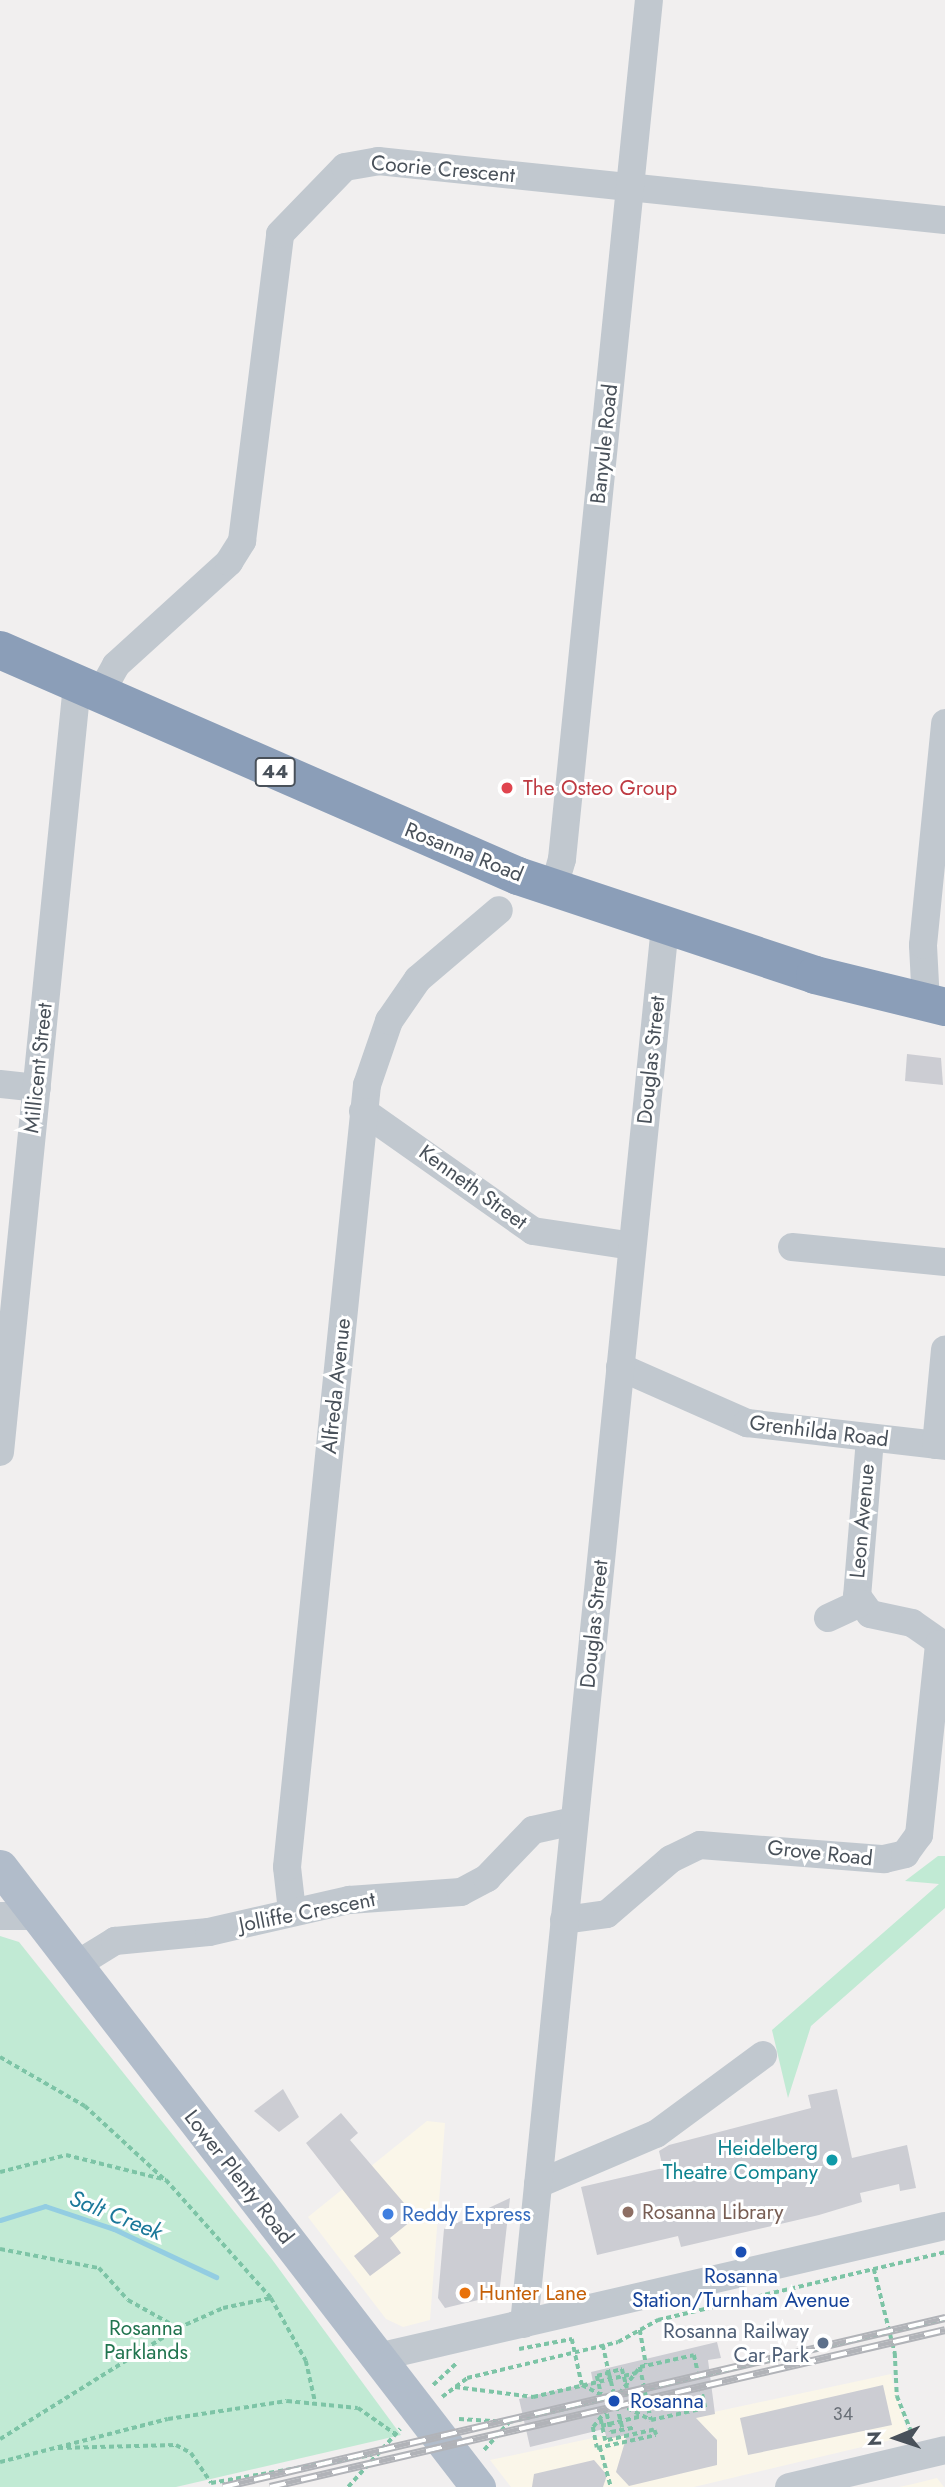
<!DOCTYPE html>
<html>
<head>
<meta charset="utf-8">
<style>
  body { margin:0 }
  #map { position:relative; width:945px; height:2487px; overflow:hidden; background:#f1efef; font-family:Jost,sans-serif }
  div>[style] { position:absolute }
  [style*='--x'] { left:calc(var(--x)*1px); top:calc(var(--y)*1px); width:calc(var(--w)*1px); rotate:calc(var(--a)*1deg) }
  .commercial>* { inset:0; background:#faf6e9 }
  .green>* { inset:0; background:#c1ead4 }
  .stream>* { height:5px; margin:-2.5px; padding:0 2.5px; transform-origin:2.5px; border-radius:2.5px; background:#93cde2 }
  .building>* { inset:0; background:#cccdd3 }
  .path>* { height:3.5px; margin-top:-1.75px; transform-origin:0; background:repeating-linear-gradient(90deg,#7dc4a6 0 5px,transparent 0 8.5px) }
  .minor>* { height:28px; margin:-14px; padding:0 14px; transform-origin:14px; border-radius:14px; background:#c1c8cf }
  .major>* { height:35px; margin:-17.5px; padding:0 17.5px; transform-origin:17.5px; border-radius:17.5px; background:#b1bcca }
  .highway>* { height:38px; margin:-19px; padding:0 19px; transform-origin:19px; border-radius:19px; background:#8b9eb8 }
  .rail>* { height:8px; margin-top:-4px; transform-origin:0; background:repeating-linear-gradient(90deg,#fff 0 16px,#b1b3b8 0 32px); box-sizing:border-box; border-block:2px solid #b1b3b8 }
  .dots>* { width:19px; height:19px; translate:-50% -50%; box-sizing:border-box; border:4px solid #fff; border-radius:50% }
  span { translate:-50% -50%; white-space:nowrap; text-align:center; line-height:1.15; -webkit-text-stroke:6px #fff; paint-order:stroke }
  .number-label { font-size:18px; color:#6a7078 }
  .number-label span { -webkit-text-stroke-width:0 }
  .shield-label span { padding:2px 5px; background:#fff; border:2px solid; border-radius:5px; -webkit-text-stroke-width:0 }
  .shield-label { font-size:19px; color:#49515a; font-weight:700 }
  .street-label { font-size:21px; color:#49515a }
  .health-label { font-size:21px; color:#be3a42 }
  .left { translate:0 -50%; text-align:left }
  .culture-label { font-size:21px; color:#0d838f }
  .right { translate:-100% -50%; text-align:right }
  .education-label { font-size:21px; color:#785e54 }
  .shop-label { font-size:21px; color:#366cbe }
  .transit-label { font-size:21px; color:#164399 }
  .food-label { font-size:21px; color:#c56008 }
  .park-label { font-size:21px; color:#21744f }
  .service-label { font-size:21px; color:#4e5e75 }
  .water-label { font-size:23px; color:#1b789a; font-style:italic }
  .north { position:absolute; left:861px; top:2403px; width:70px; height:70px; -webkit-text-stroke:5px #fff; paint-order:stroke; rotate:268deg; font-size:19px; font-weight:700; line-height:28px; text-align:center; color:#49515a }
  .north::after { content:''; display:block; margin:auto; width:24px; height:32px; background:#49515a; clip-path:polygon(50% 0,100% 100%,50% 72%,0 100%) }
</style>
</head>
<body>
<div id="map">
  <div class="commercial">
    <i style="clip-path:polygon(427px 2121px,445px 2123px,430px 2320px,403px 2327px,386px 2319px,308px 2217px)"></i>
    <i style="clip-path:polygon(891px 2374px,908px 2436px,694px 2487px,511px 2487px,490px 2460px)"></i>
    <i style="clip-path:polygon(937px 2478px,944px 2487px,899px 2487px,913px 2484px)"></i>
  </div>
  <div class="green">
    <i style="clip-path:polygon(938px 1856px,945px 1856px,945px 1908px,811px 2026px,788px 2098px,772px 2030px,939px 1884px,905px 1881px)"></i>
    <i style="clip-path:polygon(0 1936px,19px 1942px,271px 2258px,401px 2435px,176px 2487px,0 2487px)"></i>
  </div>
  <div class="stream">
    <i style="--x:0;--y:2220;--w:47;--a:-17.3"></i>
    <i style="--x:45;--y:2206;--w:73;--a:18.4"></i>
    <i style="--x:114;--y:2229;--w:113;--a:25.2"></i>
  </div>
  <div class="building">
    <i style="clip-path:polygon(907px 1054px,941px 1058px,943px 1085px,905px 1081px)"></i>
    <i style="clip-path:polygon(283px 2089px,299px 2117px,279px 2132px,254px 2111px)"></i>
    <i style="clip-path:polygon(837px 2089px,852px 2158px,907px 2145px,916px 2188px,900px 2191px,899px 2184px,860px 2193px,862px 2202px,819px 2215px,681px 2247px,678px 2236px,597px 2255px,581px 2187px,663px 2168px,659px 2151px,669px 2145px,811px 2108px,808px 2095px)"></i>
    <i style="clip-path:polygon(341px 2113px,358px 2133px,350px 2140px,416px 2217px,390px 2238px,401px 2253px,370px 2276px,354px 2256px,379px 2236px,306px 2143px)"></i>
    <i style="clip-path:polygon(510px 2198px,499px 2295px,445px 2308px,438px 2298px,444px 2229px)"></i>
    <i style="clip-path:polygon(717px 2342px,721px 2358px,708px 2360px,715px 2414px,696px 2418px,717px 2440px,717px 2465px,629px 2486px,616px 2472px,627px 2435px,607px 2439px,604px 2429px,530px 2447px,519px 2399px,593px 2382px,591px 2372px)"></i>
    <i style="clip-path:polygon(883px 2385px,892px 2425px,748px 2455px,740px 2418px)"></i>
    <i style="clip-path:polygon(594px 2460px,607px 2475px,603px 2487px,532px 2487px,534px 2474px)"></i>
  </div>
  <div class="path">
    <i style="--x:0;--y:2057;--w:98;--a:30"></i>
    <i style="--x:85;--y:2106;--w:108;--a:42.7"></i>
    <i style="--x:0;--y:2172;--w:68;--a:-14.4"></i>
    <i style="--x:66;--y:2155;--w:103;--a:14"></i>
    <i style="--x:166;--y:2180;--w:158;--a:48.3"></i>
    <i style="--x:271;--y:2298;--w:72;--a:60.9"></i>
    <i style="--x:306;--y:2361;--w:41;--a:77.3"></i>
    <i style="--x:0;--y:2249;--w:101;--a:10.9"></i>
    <i style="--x:99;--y:2268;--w:43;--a:47.8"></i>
    <i style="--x:128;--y:2300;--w:57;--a:29.2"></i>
    <i style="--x:874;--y:2269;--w:87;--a:76"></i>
    <i style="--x:895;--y:2353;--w:43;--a:87.3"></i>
    <i style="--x:897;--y:2396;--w:43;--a:68.2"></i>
    <i style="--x:640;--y:2330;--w:35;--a:80"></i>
    <i style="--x:603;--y:2345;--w:29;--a:78"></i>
    <i style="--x:519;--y:2349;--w:54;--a:-10.7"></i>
    <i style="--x:572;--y:2339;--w:47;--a:77.7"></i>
    <i style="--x:582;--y:2385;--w:77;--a:26.9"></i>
    <i style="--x:651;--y:2420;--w:55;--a:-12.5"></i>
    <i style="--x:705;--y:2408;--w:17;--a:-103"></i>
    <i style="--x:640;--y:2367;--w:54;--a:78.3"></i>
    <i style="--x:622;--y:2369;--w:20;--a:75"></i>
    <i style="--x:609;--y:2373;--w:59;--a:76.2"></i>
    <i style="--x:597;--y:2376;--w:26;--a:-16"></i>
    <i style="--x:597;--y:2376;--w:18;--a:77"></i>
    <i style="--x:433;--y:2385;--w:34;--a:-43"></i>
    <i style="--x:455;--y:2387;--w:79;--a:7.3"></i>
    <i style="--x:533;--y:2397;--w:106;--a:-13.1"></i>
    <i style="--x:442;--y:2397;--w:31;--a:-37"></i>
    <i style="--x:467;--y:2378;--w:155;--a:-13.4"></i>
    <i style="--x:618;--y:2342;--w:46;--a:-28.8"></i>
    <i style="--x:658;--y:2320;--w:295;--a:-13.3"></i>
    <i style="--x:607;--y:2414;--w:18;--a:77"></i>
    <i style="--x:459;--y:2419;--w:50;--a:3.4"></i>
    <i style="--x:509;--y:2422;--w:448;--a:-13.3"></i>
    <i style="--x:601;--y:2426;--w:42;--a:-13.7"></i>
    <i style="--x:593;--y:2427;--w:21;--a:79"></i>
    <i style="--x:597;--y:2448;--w:60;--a:-12.4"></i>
    <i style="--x:656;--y:2435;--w:5;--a:-112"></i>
    <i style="--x:654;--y:2430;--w:50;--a:167.3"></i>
    <i style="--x:605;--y:2441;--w:24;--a:-102"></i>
    <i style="--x:593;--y:2427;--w:76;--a:-51.9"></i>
    <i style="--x:640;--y:2367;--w:55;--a:-12.5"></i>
    <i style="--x:694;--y:2355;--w:17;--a:77"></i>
    <i style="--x:611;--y:2432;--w:25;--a:-11"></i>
    <i style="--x:0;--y:2439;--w:210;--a:-31.9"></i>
    <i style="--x:178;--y:2328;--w:49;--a:-24"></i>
    <i style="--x:223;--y:2308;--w:49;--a:-11.8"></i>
    <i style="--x:600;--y:2447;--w:41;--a:74.6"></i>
    <i style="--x:58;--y:2448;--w:118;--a:-1.5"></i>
    <i style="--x:176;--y:2445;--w:17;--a:28"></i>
    <i style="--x:191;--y:2453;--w:36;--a:56"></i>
    <i style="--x:211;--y:2483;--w:163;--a:-9.9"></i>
    <i style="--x:484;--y:2450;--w:38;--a:-48"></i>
    <i style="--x:0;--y:2462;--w:173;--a:-14.4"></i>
    <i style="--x:168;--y:2419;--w:120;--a:-8.6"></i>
    <i style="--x:287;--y:2401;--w:71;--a:5.6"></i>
    <i style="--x:358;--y:2408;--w:44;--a:34.8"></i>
    <i style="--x:348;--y:2487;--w:78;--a:-48.1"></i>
  </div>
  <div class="minor">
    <i style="--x:100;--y:694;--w:33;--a:-61"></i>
    <i style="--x:116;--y:665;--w:153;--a:-42.3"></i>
    <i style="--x:229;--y:562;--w:25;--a:-58"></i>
    <i style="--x:242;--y:541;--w:309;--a:-82.9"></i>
    <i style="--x:280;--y:234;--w:93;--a:-45.9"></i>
    <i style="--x:345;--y:167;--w:34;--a:-10"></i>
    <i style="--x:378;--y:161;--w:570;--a:5.94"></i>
    <i style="--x:554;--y:887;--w:29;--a:-74"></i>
    <i style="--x:562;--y:859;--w:863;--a:-84.22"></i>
    <i style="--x:926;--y:1003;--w:58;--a:-93"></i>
    <i style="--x:923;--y:945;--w:223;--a:-84.3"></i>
    <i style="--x:0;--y:1084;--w:37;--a:6"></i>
    <i style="--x:363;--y:1111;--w:208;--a:35.2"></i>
    <i style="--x:533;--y:1231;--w:100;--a:8.6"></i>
    <i style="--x:792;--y:1247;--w:154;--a:5.6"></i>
    <i style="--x:620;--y:1367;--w:139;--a:23.8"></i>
    <i style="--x:747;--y:1423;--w:199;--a:6.6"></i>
    <i style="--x:870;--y:1439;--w:158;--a:94.7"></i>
    <i style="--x:857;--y:1596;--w:22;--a:54"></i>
    <i style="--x:870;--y:1614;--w:43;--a:12.1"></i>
    <i style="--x:912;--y:1623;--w:40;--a:34.9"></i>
    <i style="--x:936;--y:1445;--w:96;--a:-84.6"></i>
    <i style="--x:0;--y:1452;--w:772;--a:-84.27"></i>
    <i style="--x:828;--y:1618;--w:35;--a:-25"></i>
    <i style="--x:292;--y:1911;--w:44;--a:-96.5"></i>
    <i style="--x:287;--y:1867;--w:786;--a:-84.16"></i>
    <i style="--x:367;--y:1085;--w:68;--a:-71"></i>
    <i style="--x:389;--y:1021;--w:51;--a:-55.4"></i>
    <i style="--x:418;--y:979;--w:106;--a:-40.4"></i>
    <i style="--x:0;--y:1916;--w:38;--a:0"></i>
    <i style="--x:564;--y:1920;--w:43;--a:-7.9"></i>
    <i style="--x:607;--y:1914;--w:84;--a:-40.7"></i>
    <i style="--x:671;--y:1859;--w:32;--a:-26"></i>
    <i style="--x:700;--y:1845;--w:185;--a:4.4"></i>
    <i style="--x:884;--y:1859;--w:22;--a:-13"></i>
    <i style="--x:905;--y:1854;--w:24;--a:-54"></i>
    <i style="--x:919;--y:1835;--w:192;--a:-84"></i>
    <i style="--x:76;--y:1965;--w:46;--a:-31.6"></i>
    <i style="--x:115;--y:1941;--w:94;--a:-5.5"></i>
    <i style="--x:209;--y:1932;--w:144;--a:-12.9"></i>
    <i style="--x:349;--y:1900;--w:112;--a:-4.1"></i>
    <i style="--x:461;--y:1892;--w:30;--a:-28"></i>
    <i style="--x:487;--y:1878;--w:66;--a:-46.2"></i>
    <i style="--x:533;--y:1830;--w:42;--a:-12.4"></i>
    <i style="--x:538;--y:2184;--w:128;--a:-23"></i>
    <i style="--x:656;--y:2134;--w:133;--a:-36.4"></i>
    <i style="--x:524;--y:2324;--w:1406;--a:-84.24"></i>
    <i style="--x:378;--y:2357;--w:582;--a:-13.01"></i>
    <i style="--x:789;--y:2487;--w:160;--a:-13.3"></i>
  </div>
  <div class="major">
    <i style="--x:0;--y:1867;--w:783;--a:52.37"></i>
  </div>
  <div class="highway">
    <i style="--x:0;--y:650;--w:565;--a:23.57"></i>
    <i style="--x:518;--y:876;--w:313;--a:18.4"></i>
    <i style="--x:815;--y:975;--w:134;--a:13.8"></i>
  </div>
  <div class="rail">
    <i style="--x:223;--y:2487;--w:742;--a:-13.17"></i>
    <i style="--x:270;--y:2487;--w:693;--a:-13.09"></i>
  </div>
  <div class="dots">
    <i style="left:507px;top:788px;background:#e0444e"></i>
    <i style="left:832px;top:2160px;background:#0f9aa8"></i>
    <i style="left:628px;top:2212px;background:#8d6e63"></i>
    <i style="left:388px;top:2214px;background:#3f7fe0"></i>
    <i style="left:741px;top:2252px;background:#1a4fb4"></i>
    <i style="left:465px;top:2293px;background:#e8710a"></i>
    <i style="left:823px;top:2343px;background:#5c6f8a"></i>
    <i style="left:614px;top:2401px;background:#1a4fb4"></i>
  </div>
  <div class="number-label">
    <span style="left:843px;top:2414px">34</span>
  </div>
  <div class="shield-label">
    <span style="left:275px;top:772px">44</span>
  </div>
  <div class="street-label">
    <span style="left:443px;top:169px;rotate:5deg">Coorie Crescent</span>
    <span style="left:604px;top:444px;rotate:-84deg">Banyule Road</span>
    <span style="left:464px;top:852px;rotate:22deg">Rosanna Road</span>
    <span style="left:651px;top:1060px;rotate:-84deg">Douglas Street</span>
    <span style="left:38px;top:1068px;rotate:-84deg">Millicent Street</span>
    <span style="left:473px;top:1187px;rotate:36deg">Kenneth Street</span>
    <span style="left:336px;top:1386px;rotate:-84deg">Alfreda Avenue</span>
    <span style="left:819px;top:1431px;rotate:7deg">Grenhilda Road</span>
    <span style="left:862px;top:1521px;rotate:-85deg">Leon Avenue</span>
    <span style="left:594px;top:1624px;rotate:-84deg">Douglas Street</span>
    <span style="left:820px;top:1853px;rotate:6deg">Grove Road</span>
    <span style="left:307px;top:1912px;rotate:-11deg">Jolliffe Crescent</span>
    <span style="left:239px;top:2177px;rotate:52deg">Lower Plenty Road</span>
  </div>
  <div class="health-label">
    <span class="left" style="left:523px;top:788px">The Osteo Group</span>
  </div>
  <div class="culture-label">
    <span class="right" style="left:818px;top:2160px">Heidelberg<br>Theatre Company</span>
  </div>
  <div class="education-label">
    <span class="left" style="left:642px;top:2212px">Rosanna Library</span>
  </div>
  <div class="shop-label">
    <span class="left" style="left:402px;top:2214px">Reddy Express</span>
  </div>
  <div class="transit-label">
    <span style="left:741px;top:2288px">Rosanna<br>Station/Turnham Avenue</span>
    <span class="left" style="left:630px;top:2401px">Rosanna</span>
  </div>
  <div class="food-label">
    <span class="left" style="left:479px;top:2293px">Hunter Lane</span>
  </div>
  <div class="park-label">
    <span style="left:146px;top:2340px">Rosanna<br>Parklands</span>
  </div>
  <div class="service-label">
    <span class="right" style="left:809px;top:2343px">Rosanna Railway<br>Car Park</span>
  </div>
  <div class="water-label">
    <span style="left:116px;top:2215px;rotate:22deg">Salt Creek</span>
  </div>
  <div class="north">N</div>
</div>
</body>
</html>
